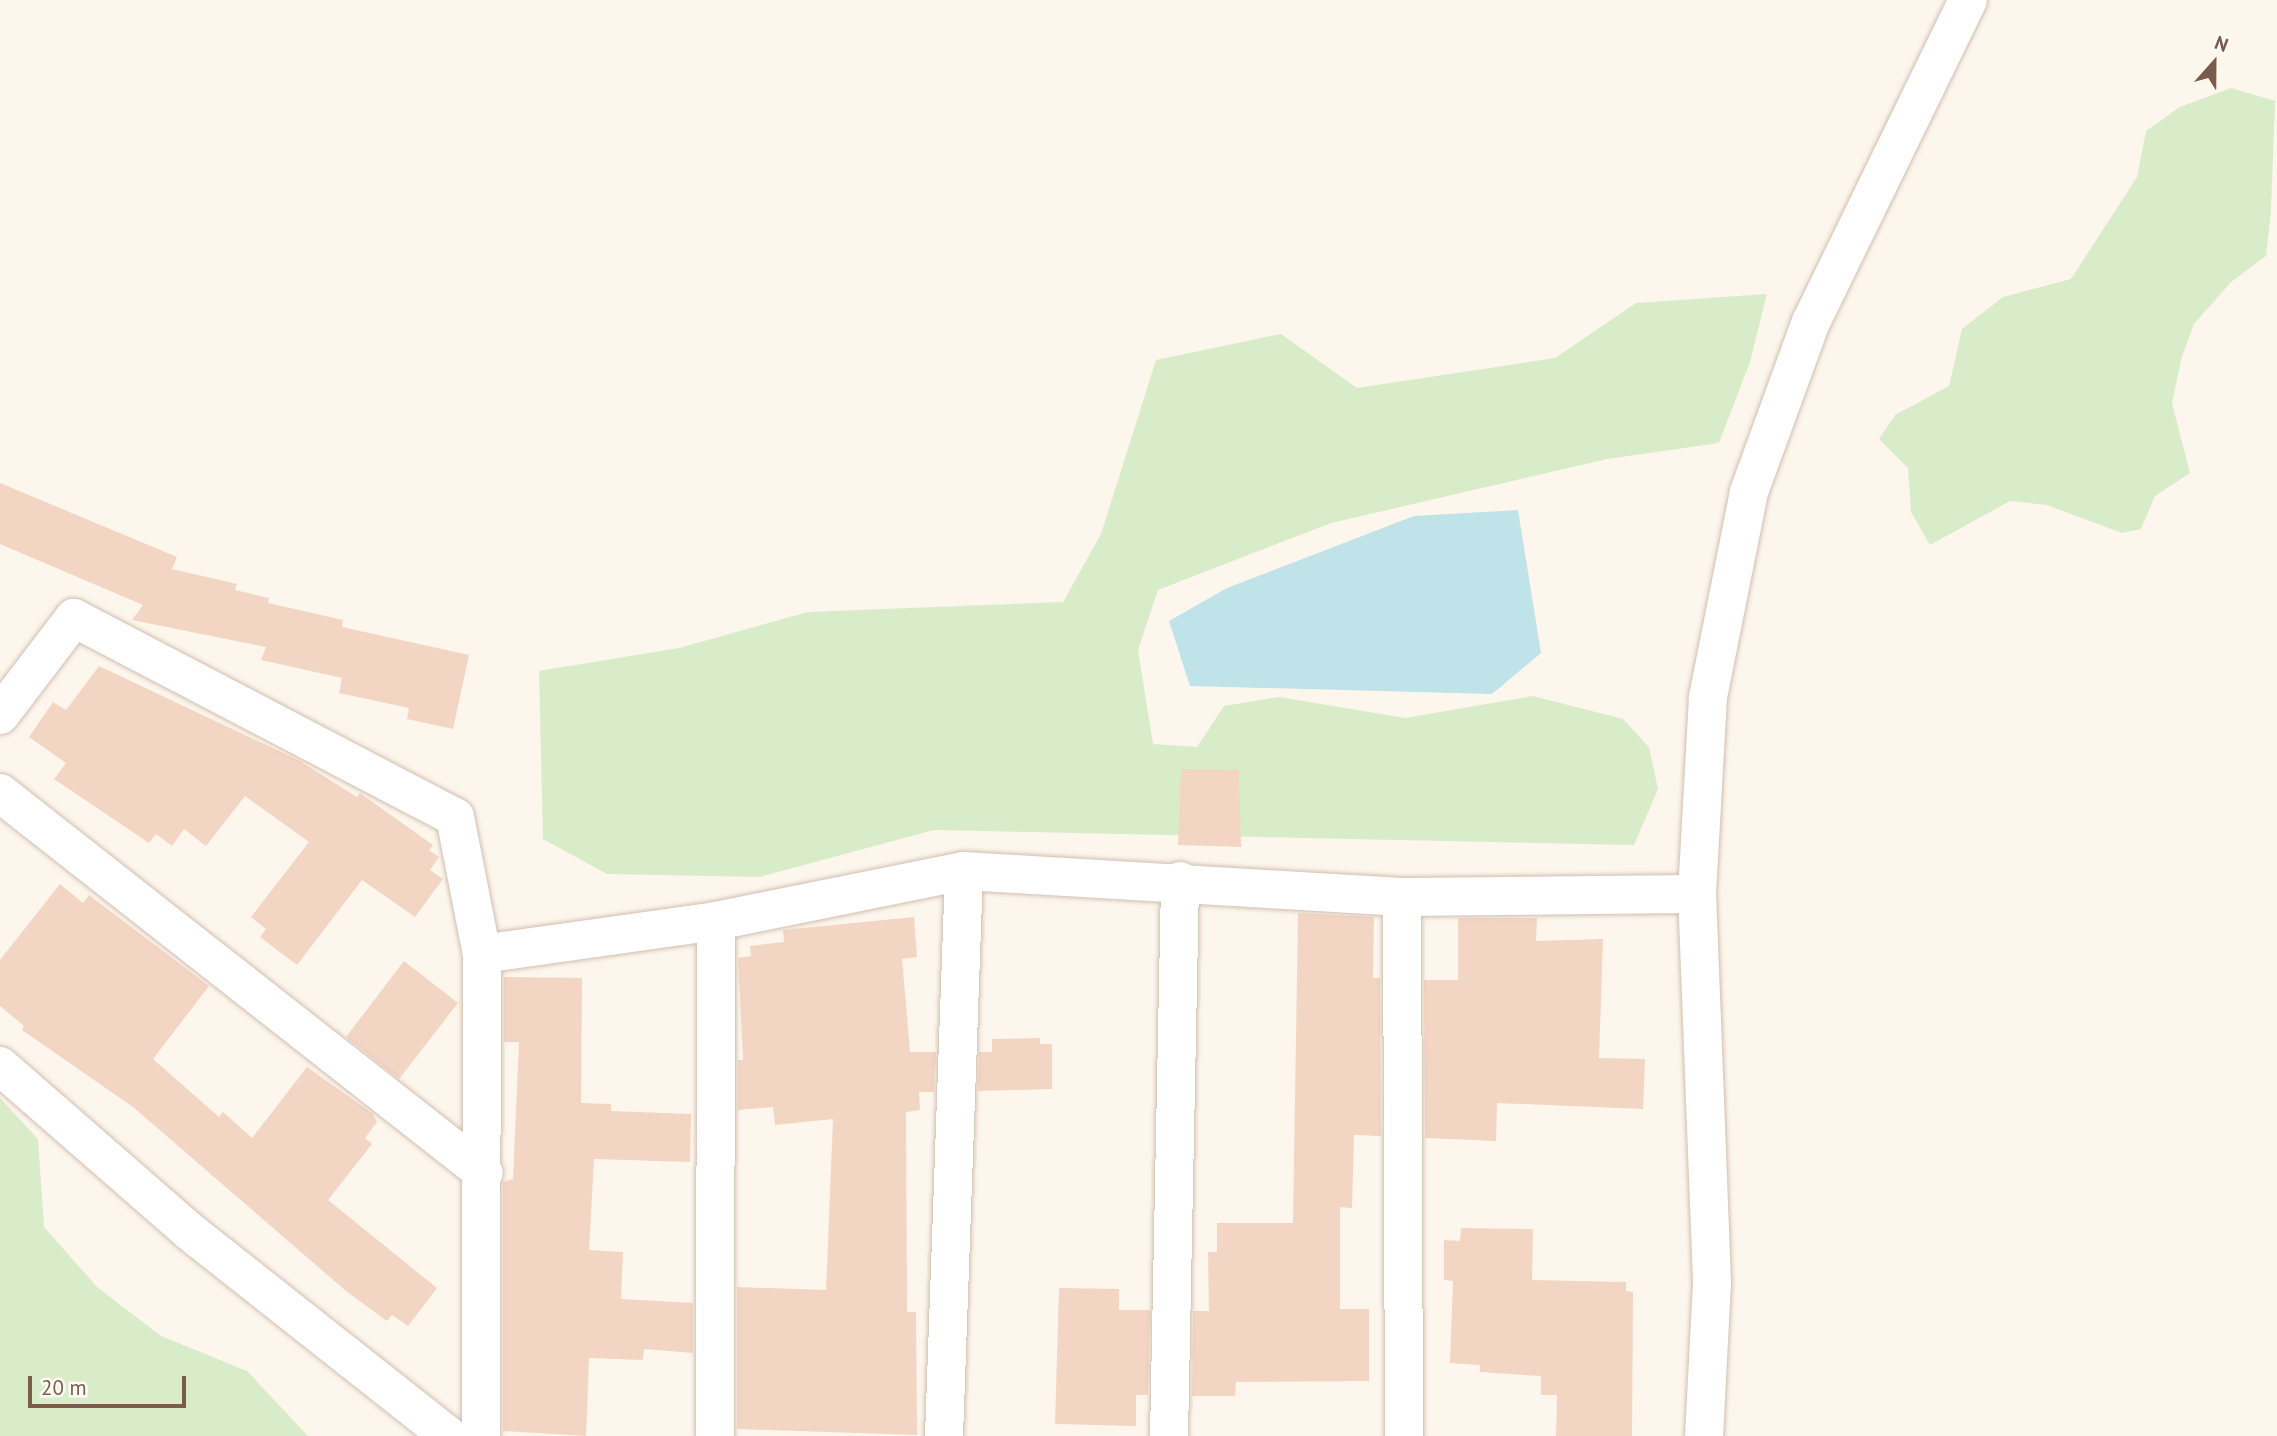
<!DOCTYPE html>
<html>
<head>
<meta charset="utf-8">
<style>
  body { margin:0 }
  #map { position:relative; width:2277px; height:1436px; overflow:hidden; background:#fdf6ec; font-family:"PT Sans",sans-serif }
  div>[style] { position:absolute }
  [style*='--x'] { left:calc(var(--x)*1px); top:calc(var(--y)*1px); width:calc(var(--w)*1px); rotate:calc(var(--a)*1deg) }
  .green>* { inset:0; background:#d8ecc9 }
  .water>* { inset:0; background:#bfe3e8 }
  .building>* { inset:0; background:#f3d5c3 }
  .roads { filter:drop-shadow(0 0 2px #d1beb0) drop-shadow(0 0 2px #d1beb0) }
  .minor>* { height:38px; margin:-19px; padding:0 19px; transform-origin:19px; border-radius:19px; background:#fff }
  .tertiary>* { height:38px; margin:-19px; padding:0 19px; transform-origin:19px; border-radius:19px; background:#fff }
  span { translate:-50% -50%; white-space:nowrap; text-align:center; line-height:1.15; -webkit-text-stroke:5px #fffaf3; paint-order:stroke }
  .north { position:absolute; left:2179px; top:28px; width:70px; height:70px; -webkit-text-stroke:5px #fffaf3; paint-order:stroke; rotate:21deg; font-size:19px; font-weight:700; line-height:28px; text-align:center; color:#7a5c4d }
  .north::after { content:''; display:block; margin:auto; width:24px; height:32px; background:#7a5c4d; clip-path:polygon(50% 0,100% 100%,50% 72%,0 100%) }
  .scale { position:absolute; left:28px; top:1376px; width:158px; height:32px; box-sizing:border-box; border:4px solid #7a5c4d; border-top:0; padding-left:9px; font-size:21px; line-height:24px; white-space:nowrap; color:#7a5c4d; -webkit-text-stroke:5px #fffaf3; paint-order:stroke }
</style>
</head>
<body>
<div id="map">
  <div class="green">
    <i style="clip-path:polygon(2231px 88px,2275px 101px,2271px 211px,2266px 256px,2231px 282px,2194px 324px,2182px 356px,2172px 403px,2190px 473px,2155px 496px,2141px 529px,2122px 533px,2047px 505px,2010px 501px,1930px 545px,1911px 512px,1908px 468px,1879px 439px,1895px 415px,1949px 386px,1962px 329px,2003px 297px,2071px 279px,2137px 177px,2146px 131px,2180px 107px)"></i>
    <i style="clip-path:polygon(1767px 294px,1750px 362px,1719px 443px,1607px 459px,1331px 523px,1158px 590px,1138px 650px,1153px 744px,1197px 747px,1224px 706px,1279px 697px,1405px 718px,1533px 696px,1623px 719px,1649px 747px,1658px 789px,1634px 845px,934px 830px,759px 877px,607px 874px,543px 839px,539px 671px,679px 648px,808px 612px,1063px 602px,1101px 534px,1156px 360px,1281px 334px,1357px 388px,1555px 358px,1636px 303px)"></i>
    <i style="clip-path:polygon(0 1098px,38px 1139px,44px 1227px,97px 1287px,161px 1336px,247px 1371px,308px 1436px,0 1436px)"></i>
  </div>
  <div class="water">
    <i style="clip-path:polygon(1518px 510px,1541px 653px,1492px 694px,1190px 686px,1169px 621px,1227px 588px,1414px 516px)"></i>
  </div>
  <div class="building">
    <i style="clip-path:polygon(0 483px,177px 557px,172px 569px,237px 584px,235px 590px,269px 598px,268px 603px,343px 620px,342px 627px,469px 655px,453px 729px,407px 719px,409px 708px,339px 693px,342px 678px,261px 660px,266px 647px,132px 620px,143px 605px,0 544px)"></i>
    <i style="clip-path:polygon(99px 666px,298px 760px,357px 797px,360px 793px,433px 845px,429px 850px,439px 857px,430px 870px,443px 879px,415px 917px,362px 880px,297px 965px,260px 937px,266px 929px,251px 917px,309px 842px,245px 796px,206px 846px,184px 829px,172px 846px,156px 834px,149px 843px,54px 779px,66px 763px,29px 737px,53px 702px,66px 710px)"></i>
    <i style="clip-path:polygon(1181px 769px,1239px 770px,1241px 847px,1178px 845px)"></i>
    <i style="clip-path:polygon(60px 884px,83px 903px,89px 895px,209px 986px,153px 1059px,219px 1117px,223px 1112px,252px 1138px,307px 1067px,372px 1113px,377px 1122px,365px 1138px,372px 1144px,328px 1200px,437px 1288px,408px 1326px,392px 1315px,387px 1321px,346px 1291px,133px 1107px,22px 1030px,24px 1026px,0 1006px,0 960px)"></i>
    <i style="clip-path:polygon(1298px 913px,1374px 917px,1373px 978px,1380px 978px,1381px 1136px,1354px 1135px,1352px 1208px,1340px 1207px,1340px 1309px,1369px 1309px,1369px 1381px,1236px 1382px,1235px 1396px,1192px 1396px,1193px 1311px,1209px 1311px,1208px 1252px,1217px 1252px,1217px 1223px,1293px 1223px)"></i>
    <i style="clip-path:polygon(914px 917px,917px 957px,902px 959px,910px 1052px,936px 1052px,934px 1092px,919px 1092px,920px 1110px,906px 1112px,907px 1312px,916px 1312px,917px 1435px,737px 1429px,737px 1287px,826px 1290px,833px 1119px,775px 1125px,773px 1107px,738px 1110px,738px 1060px,743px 1060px,738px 958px,751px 956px,750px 946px,784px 942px,783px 930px)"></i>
    <i style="clip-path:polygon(1458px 918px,1537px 918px,1536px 941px,1603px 939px,1599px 1058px,1645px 1059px,1643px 1109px,1497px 1103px,1496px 1141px,1425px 1138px,1424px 980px,1458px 980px)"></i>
    <i style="clip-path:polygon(404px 961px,458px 1003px,399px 1079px,346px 1037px)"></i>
    <i style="clip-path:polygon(504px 977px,582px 978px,581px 1103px,611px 1104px,611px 1111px,691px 1114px,690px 1162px,594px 1159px,589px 1250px,623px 1252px,621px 1299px,693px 1303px,693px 1353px,644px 1349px,643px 1360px,589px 1358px,586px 1436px,503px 1431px,503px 1182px,513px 1179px,519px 1042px,504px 1042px)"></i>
    <i style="clip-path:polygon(1040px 1038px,1040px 1044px,1052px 1044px,1052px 1089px,978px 1091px,979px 1052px,992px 1052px,992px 1039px)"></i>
    <i style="clip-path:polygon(1461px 1228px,1533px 1229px,1532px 1280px,1626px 1282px,1626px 1291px,1633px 1292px,1632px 1436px,1556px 1436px,1557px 1395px,1541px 1395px,1541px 1376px,1480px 1372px,1480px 1365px,1450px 1363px,1453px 1281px,1444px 1280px,1444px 1240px,1460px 1241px)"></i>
    <i style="clip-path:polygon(1059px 1288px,1119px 1289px,1119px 1310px,1150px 1310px,1148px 1395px,1136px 1395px,1136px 1426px,1055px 1424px)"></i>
  </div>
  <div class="roads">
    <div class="minor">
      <i style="--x:0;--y:715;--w:122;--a:-52.7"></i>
      <i style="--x:74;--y:618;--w:430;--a:27.6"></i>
      <i style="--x:455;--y:817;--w:140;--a:78.9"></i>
      <i style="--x:0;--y:793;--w:615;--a:38.14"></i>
      <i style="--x:1402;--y:897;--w:539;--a:89.79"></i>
      <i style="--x:0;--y:1066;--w:251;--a:41.1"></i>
      <i style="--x:189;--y:1231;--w:331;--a:38.3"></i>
      <i style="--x:481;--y:1436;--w:482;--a:-89.9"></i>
      <i style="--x:482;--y:954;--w:236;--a:-8"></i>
      <i style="--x:716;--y:921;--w:253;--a:-11.4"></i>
      <i style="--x:964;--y:871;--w:439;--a:3.4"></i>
      <i style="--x:1402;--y:897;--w:295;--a:-0.6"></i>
      <i style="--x:715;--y:1436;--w:515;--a:-89.89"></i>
      <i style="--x:944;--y:1436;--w:565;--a:-87.97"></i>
      <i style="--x:1169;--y:1436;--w:555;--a:-88.86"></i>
    </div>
    <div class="tertiary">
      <i style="--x:1704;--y:1436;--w:154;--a:-87"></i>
      <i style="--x:1712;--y:1282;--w:388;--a:-92.2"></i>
      <i style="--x:1697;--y:894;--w:197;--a:-86.8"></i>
      <i style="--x:1708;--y:697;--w:209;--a:-78.7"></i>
      <i style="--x:1749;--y:492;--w:181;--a:-70"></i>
      <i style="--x:1811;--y:322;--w:358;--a:-64"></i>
    </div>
  </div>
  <div class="north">N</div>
  <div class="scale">20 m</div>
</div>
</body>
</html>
